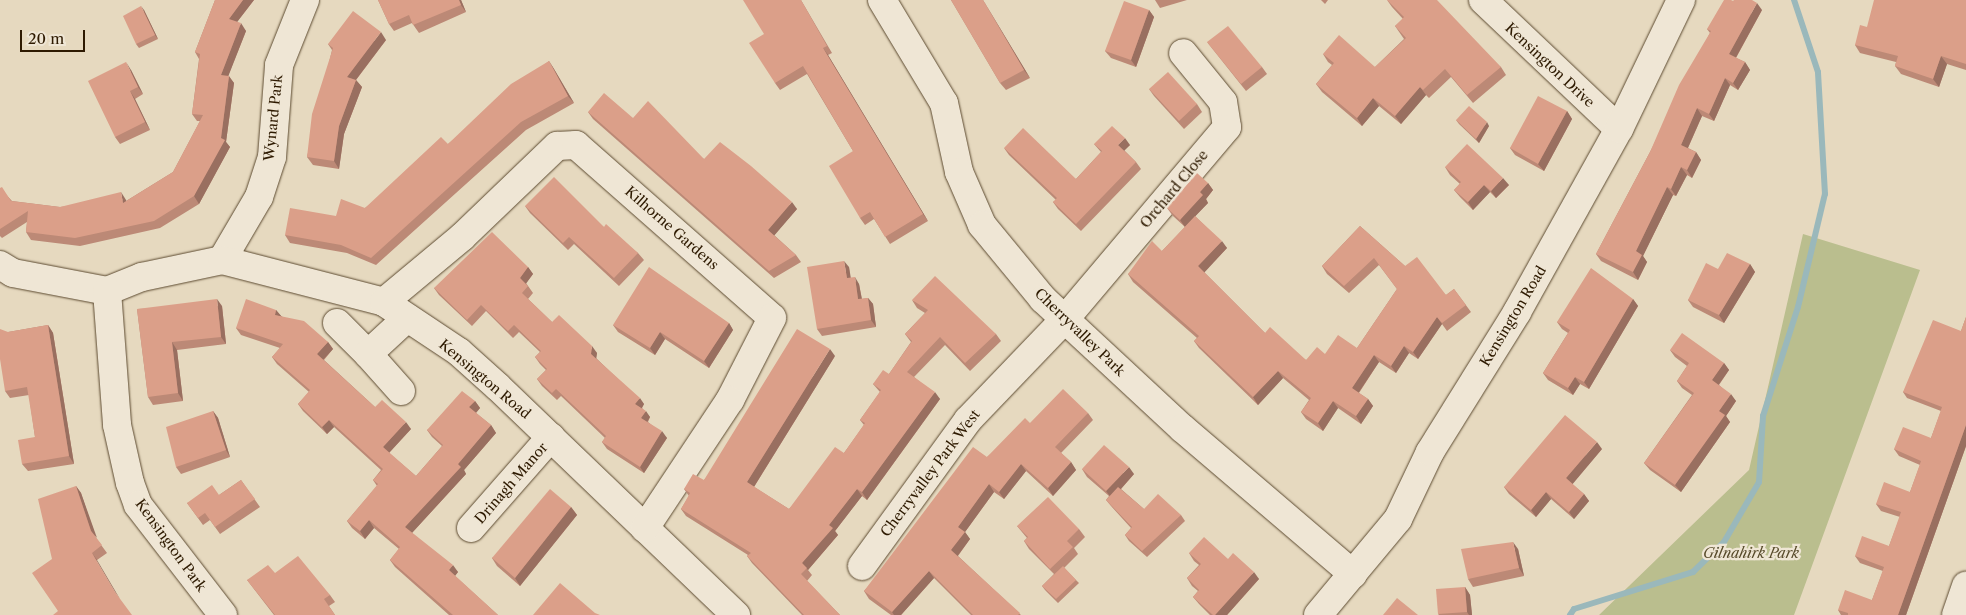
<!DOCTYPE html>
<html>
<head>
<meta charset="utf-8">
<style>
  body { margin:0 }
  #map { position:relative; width:1966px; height:615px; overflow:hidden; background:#e6d9bf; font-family:"Libre Caslon Text",serif }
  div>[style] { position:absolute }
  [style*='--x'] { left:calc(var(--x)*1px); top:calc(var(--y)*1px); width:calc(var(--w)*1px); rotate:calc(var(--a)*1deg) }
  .green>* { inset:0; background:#babe8e }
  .stream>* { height:6px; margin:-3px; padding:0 3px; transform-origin:3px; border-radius:3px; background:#9ab8bb }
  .roads { filter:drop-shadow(0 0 1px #5c4a30) drop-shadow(0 0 1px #5c4a30) }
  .minor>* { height:28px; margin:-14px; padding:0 14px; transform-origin:14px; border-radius:14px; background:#efe6d5 }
  .wall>* { inset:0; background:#bc8976 }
  .shaded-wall>* { inset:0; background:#996f60 }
  .building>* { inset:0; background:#db9f89 }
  span { translate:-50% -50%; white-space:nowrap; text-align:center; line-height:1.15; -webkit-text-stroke:4.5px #efe6d5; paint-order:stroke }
  .street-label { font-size:14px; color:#2e1a01 }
  .park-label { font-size:14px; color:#584b2b; font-style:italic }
  .scale { position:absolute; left:20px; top:30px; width:65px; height:22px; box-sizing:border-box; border:2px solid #2e1a01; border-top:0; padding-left:6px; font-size:15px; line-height:18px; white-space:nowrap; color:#2e1a01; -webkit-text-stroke:4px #efe6d5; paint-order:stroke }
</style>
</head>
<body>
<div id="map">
  <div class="green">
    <i style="clip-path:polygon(1803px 234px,1920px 270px,1794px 615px,1599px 615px,1749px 470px)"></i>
  </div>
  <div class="stream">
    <i style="--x:1570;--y:615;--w:7;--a:-56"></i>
    <i style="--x:1574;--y:609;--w:125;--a:-17.3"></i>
    <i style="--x:1693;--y:572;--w:43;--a:-44.1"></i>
    <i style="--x:1724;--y:542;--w:69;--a:-59.7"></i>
    <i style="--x:1759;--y:482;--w:66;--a:-86.5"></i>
    <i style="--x:1763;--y:416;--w:114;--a:-72.2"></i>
    <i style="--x:1798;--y:307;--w:116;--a:-76.6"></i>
    <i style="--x:1825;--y:194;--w:122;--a:-93.3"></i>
    <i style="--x:1818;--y:72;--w:76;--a:-108.4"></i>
  </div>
  <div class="roads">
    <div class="minor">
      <i style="--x:882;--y:0;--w:120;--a:59"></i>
      <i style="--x:944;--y:103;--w:71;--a:77.7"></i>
      <i style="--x:959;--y:172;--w:58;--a:66.5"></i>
      <i style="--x:982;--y:225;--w:96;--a:50.5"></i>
      <i style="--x:1043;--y:299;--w:190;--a:42.9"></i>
      <i style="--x:1182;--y:428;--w:225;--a:40.5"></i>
      <i style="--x:1483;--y:0;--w:187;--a:43.5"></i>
      <i style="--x:222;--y:260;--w:73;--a:-59.6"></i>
      <i style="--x:259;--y:197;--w:42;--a:-72"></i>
      <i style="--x:272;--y:157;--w:92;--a:-85.6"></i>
      <i style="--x:279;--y:65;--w:70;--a:-68.2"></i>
      <i style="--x:0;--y:265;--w:15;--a:32"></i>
      <i style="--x:13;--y:273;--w:96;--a:10.8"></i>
      <i style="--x:107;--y:291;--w:38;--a:-22"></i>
      <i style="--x:142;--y:277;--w:82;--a:-12"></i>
      <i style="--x:222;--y:260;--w:167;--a:14.5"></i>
      <i style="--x:384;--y:302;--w:90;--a:33.7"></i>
      <i style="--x:459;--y:352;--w:52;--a:41.9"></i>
      <i style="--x:498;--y:387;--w:330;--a:43.8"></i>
      <i style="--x:107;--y:291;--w:134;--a:85.7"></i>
      <i style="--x:117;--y:425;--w:59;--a:77.4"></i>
      <i style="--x:130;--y:483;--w:23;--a:70"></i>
      <i style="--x:138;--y:505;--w:139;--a:52.3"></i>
      <i style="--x:384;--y:302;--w:102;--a:-39.8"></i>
      <i style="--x:462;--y:237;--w:132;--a:-43.8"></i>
      <i style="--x:557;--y:146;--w:19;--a:-3"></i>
      <i style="--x:576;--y:145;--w:261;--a:41.4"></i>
      <i style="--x:772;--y:318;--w:92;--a:117.1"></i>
      <i style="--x:730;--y:400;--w:154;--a:123.6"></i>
      <i style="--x:337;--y:323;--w:44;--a:45"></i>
      <i style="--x:401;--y:391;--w:50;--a:-131.7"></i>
      <i style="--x:368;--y:354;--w:53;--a:-42.7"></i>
      <i style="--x:471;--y:528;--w:121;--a:-48.7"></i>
      <i style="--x:862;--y:566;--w:180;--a:-54"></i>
      <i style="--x:968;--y:420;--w:140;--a:-46.2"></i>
      <i style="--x:1065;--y:319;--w:251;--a:-49.8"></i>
      <i style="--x:1227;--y:127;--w:25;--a:-99"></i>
      <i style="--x:1223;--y:102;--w:63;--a:-129.2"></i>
      <i style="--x:1318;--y:615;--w:125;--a:-50.2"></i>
      <i style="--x:1398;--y:519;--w:74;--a:-64.5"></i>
      <i style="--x:1430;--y:452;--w:165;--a:-58.1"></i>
      <i style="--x:1517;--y:312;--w:210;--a:-60.9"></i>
      <i style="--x:1619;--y:129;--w:143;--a:-64.3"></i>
      <i style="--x:1956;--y:615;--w:31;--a:-71"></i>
    </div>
  </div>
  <div class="wall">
    <i style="clip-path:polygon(215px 0,254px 0,237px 22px,246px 31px,228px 76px,234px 83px,226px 142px,230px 147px,199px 204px,160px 228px,80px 246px,31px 240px,26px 232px,27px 222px,2px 238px,0 236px,0 188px,12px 201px,60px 207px,126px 200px,126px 201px,173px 172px,200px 121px,197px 121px,192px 114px,199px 59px,195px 52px)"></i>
    <i style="clip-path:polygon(378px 0,462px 0,461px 0,466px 12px,419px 33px,412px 23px,394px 31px,389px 24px)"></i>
    <i style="clip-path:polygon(801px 0,832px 53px,828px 55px,928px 221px,890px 244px,874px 219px,865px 225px,860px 218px,853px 151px,807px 74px,780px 90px,775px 83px,764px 34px)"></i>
    <i style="clip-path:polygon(951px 0,983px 0,1030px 78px,1006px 90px,1000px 83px)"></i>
    <i style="clip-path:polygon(1155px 0,1187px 0,1160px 8px)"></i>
    <i style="clip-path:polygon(1321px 0,1328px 0,1325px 4px)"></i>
    <i style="clip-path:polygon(1387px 0,1501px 67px,1506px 75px,1473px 103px,1451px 77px,1429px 98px,1426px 95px,1401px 124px,1379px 106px,1362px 126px,1322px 92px,1316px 84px,1332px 65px,1328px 62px,1323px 54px,1375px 67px,1404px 39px,1395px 26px,1403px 19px,1392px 7px)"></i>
    <i style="clip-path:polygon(1966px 0,1966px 70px,1947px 64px,1939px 87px,1901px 74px,1895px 66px,1896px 62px,1860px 53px,1855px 45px,1867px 27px)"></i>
    <i style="clip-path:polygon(144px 10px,158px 39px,139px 48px,136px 44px)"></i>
    <i style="clip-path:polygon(1149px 10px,1154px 17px,1136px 67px,1111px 58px,1105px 51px)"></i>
    <i style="clip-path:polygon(1762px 10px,1736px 58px,1745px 62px,1750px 70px,1738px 90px,1730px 85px,1714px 121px,1702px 116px,1688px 148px,1696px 152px,1701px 160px,1692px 178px,1687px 175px,1676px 196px,1673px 195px,1643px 256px,1647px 262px,1638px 280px,1601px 261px,1596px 254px,1650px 152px,1710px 33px,1707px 29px)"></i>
    <i style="clip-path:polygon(386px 40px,356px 80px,362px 87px,344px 134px,339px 169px,313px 165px,307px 157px,332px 50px,328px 44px)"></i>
    <i style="clip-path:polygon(1207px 42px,1262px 67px,1267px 74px,1246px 91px)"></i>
    <i style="clip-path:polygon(549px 61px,554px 69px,574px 103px,526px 130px,376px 265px,347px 253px,290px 243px,285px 235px,336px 216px,365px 208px,448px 144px)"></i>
    <i style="clip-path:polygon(131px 70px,143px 94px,135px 99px,150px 130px,120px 144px,115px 137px)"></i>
    <i style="clip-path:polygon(1149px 89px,1197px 104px,1202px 112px,1184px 129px,1154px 96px)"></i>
    <i style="clip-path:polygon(1567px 111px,1572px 119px,1544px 171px,1515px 155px,1510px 148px)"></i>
    <i style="clip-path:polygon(588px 112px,633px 118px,704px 159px,797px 209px,774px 235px,796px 255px,801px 262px,774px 278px,593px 119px)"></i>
    <i style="clip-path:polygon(1456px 120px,1489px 126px,1479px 143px,1459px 124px)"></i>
    <i style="clip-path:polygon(1094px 144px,1130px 145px,1124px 150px,1136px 162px,1141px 169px,1081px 231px,1058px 209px,1053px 202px,1056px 200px,1009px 155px,1004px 148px,1076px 179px,1101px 152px)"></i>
    <i style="clip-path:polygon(1445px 167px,1509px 185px,1496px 198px,1490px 192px,1473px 210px,1460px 197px,1454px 190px,1460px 184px,1450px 175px)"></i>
    <i style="clip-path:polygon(1208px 183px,1213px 190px,1206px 199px,1208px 203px,1195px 216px,1227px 248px,1204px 272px,1265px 333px,1306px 360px,1325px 354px,1357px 348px,1397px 289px,1379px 265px,1349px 293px,1327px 274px,1322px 266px,1360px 226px,1405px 266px,1446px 295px,1454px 289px,1471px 312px,1447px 331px,1442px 324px,1418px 359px,1409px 353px,1396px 373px,1379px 362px,1359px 393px,1368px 399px,1373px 406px,1361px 424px,1338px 408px,1323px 431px,1306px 419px,1301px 412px,1309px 400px,1283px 378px,1258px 405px,1199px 348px,1194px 341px,1197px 338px,1133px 282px,1128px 274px,1162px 251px,1185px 227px,1173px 216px,1167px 208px)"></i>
    <i style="clip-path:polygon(525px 206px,604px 227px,638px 253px,644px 260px,619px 286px,574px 244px,568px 250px,530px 213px)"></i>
    <i style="clip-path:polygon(1750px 264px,1755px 272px,1724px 323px,1693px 307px,1688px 300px,1718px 269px)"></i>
    <i style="clip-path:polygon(528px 267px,533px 274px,526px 283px,533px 293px,528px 299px,552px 322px,597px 353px,596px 358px,644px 404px,642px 408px,650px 417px,648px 422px,667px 438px,644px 473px,607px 449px,602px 442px,605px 438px,561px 396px,557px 400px,542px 386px,537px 379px,546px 370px,540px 364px,535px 357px,540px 352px,519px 332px,513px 338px,486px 311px,472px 326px,439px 295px,434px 288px)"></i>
    <i style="clip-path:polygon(849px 267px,850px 278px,859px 284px,862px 299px,868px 298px,873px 304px,876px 327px,822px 336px,817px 329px)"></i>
    <i style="clip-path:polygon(1633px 299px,1638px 306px,1589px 389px,1580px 384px,1573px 395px,1548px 380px,1543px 373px,1568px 333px,1562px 329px,1557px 322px)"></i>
    <i style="clip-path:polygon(912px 300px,996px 334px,1001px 341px,970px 371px,945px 345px,914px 377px,940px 399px,867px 500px,862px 496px,835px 531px,838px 535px,808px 570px,812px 575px,807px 581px,840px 615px,802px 615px,752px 563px,747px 556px,748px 555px,686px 516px,681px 509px,689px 496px,684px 489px,704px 480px,835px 356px,754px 487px,789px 509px,844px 453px,864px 425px,860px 420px,880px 392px,873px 384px,889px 374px,911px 342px,905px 334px,925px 313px,917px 308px)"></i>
    <i style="clip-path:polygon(222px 306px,226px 344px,177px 350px,183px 401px,153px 405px,148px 397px,137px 309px)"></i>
    <i style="clip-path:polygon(276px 310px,281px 316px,328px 342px,333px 349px,324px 360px,375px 407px,411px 429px,389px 453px,416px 476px,442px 446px,432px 437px,427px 430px,475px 401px,480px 408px,476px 413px,491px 425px,496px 433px,464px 470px,466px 474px,412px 533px,458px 572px,455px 576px,498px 615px,449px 615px,395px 567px,390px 560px,399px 549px,374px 528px,365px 539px,352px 528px,347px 521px,377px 486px,373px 480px,381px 470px,334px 427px,327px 434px,303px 411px,298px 404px,309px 392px,277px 364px,272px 357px,280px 348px,241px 335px,236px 328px)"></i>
    <i style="clip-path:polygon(1966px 317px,1966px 446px,1906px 615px,1841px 615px,1838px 610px,1872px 600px,1883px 571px,1860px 563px,1855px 556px,1889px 546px,1900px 517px,1881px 511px,1876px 504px,1910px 492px,1920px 465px,1899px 456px,1894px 449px,1931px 438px,1941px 411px,1907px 398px,1903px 392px,1961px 331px)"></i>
    <i style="clip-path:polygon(729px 323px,733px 330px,709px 368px,665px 339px,655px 355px,618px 332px,613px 325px)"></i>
    <i style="clip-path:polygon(48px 325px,53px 333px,74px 464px,28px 471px,22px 464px,35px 437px,29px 395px,10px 398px,5px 391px,8px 332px)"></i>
    <i style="clip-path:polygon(1670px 350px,1724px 363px,1729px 370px,1719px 385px,1736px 401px,1726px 416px,1730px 422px,1681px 492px,1650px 470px,1644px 463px,1692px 395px,1682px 388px,1677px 381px,1687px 366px,1675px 357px)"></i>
    <i style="clip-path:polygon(213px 411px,218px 418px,230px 457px,181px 474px,176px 467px)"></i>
    <i style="clip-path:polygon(1088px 413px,1093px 420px,1061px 453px,1071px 462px,1076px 470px,1053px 496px,1026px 471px,1004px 499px,994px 492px,965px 532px,970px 539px,958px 556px,1021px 615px,971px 615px,934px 578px,901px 615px,891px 615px,869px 599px,864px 591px,987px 457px,1030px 423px)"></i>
    <i style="clip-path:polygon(1602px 449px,1572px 484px,1584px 494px,1589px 501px,1574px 519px,1551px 499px,1536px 517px,1509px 494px,1504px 487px)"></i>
    <i style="clip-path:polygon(1082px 469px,1134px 474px,1121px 489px,1144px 509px,1181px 515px,1185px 521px,1147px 557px,1129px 541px,1125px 535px,1131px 528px,1111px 506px,1106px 500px,1109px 496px,1087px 477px)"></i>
    <i style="clip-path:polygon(241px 480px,260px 507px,220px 534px,210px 520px,203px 525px,187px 503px,219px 495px)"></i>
    <i style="clip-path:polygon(76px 486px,81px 493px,96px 538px,107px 553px,97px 560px,58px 611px,52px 559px)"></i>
    <i style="clip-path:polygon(571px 507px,577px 515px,520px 586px,497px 566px,492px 558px)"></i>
    <i style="clip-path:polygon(1017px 526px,1079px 529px,1085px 537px,1074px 548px,1078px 554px,1064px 568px,1079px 583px,1058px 603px,1045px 590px,1042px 586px,1054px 574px,1029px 549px,1024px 541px,1027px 538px)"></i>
    <i style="clip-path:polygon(1518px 549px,1524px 576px,1473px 587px,1468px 579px)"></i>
    <i style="clip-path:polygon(1189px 553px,1228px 559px,1259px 579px,1227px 615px,1210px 615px,1199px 604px,1193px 597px,1198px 591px,1192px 586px,1187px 578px,1199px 565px,1194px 561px)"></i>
    <i style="clip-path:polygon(275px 573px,330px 595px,335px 602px,329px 606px,335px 615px,274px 615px,247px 580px)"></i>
    <i style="clip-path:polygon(1465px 587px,1470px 595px,1472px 615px,1439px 615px,1438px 614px)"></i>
  </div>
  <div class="shaded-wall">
    <i style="clip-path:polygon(243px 0,254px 0,234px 26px,229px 19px)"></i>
    <i style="clip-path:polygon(459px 0,461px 0,466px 12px,461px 5px)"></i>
    <i style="clip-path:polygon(983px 0,1030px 78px,1024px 70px)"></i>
    <i style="clip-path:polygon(1757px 3px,1762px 10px,1734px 61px,1729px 54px)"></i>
    <i style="clip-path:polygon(141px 6px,144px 10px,158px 39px,155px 35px)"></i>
    <i style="clip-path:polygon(1149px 10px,1154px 17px,1136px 67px,1131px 60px)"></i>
    <i style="clip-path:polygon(241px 23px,246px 31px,226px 82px,221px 75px)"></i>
    <i style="clip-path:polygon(381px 32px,386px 40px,352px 85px,347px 77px)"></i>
    <i style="clip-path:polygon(823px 48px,828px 55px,928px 221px,923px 214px)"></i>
    <i style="clip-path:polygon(1941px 56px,1947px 64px,1939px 87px,1933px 79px)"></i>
    <i style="clip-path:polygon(549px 61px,554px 69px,574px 103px,568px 96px)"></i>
    <i style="clip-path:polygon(126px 62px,131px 70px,143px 94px,138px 87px)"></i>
    <i style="clip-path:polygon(1745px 62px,1750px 70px,1738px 90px,1733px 83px)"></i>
    <i style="clip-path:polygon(229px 76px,234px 83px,226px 142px,230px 147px,199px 204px,194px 196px,221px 138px)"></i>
    <i style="clip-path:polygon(1725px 78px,1730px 85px,1714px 121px,1709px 114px)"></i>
    <i style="clip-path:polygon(356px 80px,362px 87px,344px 134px,339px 169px,334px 161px,339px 126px)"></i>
    <i style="clip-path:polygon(1420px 87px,1426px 95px,1401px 124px,1395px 116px)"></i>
    <i style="clip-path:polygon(130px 91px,135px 99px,150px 130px,145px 122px)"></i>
    <i style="clip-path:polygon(1373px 98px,1379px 106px,1362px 126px,1357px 118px)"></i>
    <i style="clip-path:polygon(1697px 108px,1702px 116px,1686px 152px,1681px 145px)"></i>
    <i style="clip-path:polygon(1567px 111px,1572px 119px,1544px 171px,1538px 164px)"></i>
    <i style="clip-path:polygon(1487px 122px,1489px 126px,1479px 143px,1476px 139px)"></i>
    <i style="clip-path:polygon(1125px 138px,1130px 145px,1123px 152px,1118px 145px)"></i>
    <i style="clip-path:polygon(1696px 152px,1701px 160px,1692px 178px,1687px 170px)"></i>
    <i style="clip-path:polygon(1681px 167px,1687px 175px,1676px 196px,1671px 189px)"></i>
    <i style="clip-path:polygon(1503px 178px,1509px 185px,1496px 198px,1491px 191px)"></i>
    <i style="clip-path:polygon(1208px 183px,1213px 190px,1206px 199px,1208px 203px,1185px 227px,1180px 220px,1200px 192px)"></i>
    <i style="clip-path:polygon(1484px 185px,1490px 192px,1473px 210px,1468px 202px)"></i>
    <i style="clip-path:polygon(1667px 187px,1673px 195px,1643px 256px,1647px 262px,1638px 280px,1633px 272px,1636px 251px)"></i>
    <i style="clip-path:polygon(121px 192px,126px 200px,129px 210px,123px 203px)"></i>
    <i style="clip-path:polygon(792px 202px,797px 209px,773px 237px,768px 230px)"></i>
    <i style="clip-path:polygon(1222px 241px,1227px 248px,1203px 274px,1198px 266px)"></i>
    <i style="clip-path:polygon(844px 261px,849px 267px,852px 285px,847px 278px)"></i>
    <i style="clip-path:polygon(1750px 264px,1755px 272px,1724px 323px,1719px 315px)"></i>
    <i style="clip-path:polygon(528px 267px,533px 274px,525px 285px,520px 278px)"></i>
    <i style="clip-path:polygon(855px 277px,859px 284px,863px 306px,858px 299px)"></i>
    <i style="clip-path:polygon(868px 298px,873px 304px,876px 327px,871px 320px)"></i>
    <i style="clip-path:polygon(217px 299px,222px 306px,226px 344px,221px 337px)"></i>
    <i style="clip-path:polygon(1633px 299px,1638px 306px,1589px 389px,1584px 382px)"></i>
    <i style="clip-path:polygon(276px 310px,282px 317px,275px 315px)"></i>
    <i style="clip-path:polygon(1437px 317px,1442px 324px,1418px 359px,1413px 352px)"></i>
    <i style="clip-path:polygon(729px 323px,733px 330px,709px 368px,704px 361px)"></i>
    <i style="clip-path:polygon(48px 325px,53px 333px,74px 464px,69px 456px)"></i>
    <i style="clip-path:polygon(660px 332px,665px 339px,655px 355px,650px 348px)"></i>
    <i style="clip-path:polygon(172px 342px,177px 350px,183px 401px,178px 393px)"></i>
    <i style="clip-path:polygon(328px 342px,333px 349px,322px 361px,317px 354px)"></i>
    <i style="clip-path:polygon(592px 346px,597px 353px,596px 360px,591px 354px)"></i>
    <i style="clip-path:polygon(1404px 346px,1409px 353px,1396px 373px,1391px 366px)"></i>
    <i style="clip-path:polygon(830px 349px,835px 356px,752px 490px,747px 482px)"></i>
    <i style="clip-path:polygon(1374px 355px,1379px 362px,1357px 395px,1352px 388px)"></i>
    <i style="clip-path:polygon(1724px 363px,1729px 370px,1717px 387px,1712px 380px)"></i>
    <i style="clip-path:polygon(1278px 371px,1283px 378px,1258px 405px,1253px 397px)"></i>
    <i style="clip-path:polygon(1575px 377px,1580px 384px,1573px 395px,1568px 388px)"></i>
    <i style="clip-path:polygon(935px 392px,940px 399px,867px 500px,862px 492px)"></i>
    <i style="clip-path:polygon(1731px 394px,1736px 401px,1726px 416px,1730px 422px,1681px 492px,1675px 485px,1719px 411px)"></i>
    <i style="clip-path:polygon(640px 398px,644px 404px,640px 411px,635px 404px)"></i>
    <i style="clip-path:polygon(1368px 399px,1373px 406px,1361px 424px,1356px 416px)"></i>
    <i style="clip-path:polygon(475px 401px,480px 408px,474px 415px,469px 407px)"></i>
    <i style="clip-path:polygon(1333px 401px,1338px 408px,1323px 431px,1318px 423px)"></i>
    <i style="clip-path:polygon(213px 411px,218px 418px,230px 457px,226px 450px)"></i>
    <i style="clip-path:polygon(646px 411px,650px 417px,646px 424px,641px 418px)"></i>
    <i style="clip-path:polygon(329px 420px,334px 427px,327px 434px,322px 427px)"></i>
    <i style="clip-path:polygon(406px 422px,411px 429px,388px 454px,383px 447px)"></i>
    <i style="clip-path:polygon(491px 425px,496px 433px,464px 470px,466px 474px,410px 535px,405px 527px)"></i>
    <i style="clip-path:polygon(1966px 425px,1966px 446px,1906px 615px,1898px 615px)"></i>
    <i style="clip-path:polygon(662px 431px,667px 438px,644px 473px,640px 467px)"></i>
    <i style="clip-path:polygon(1597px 442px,1602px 449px,1571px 486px,1566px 478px)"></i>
    <i style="clip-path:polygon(1071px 462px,1076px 470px,1053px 496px,1048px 488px)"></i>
    <i style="clip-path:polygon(1021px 464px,1026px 471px,1004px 499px,999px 492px)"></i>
    <i style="clip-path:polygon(1129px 467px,1134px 474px,1112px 499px,1106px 491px)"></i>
    <i style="clip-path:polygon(989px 484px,994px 492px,965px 532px,970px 539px,956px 558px,951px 550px,958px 527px)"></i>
    <i style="clip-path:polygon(76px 486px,81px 493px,97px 538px,91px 531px)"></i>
    <i style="clip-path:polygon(857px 489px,862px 496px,835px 531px,838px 535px,808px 570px,802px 563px,829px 525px)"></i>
    <i style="clip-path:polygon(1546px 492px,1551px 499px,1536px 517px,1531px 510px)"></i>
    <i style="clip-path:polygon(1584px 494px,1589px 501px,1574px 519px,1569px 512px)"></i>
    <i style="clip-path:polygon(571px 507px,577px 515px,520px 586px,515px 578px)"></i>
    <i style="clip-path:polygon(369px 520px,374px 528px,365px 539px,360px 531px)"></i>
    <i style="clip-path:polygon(1513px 542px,1518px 549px,1524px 576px,1519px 568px)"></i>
    <i style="clip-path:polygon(92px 553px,97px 560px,120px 599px,115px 592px)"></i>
    <i style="clip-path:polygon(453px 565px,458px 572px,454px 577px,449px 570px)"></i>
    <i style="clip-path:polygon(929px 571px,934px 578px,901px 615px,894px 615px,892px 612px)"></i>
    <i style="clip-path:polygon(1254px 572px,1259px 579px,1227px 615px,1215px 615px)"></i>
    <i style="clip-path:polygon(1465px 587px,1470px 595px,1472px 615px,1469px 615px,1467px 612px)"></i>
  </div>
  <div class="building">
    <i style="clip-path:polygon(215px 0,243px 0,229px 19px,241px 23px,221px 75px,229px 76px,221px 138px,225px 140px,194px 196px,154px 221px,75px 238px,26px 232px,28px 211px,0 229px,0 188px,2px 187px,11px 201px,60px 207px,121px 192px,123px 203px,173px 172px,203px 115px,192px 114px,200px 54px,195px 52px)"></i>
    <i style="clip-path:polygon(378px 0,459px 0,461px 5px,413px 25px,409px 15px,389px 24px)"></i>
    <i style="clip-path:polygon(743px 0,801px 0,827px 46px,823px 48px,923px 214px,885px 237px,870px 212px,860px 218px,829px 166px,853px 151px,803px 66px,775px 83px,749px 43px,764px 34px)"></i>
    <i style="clip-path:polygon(951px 0,983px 0,1024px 70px,1000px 83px)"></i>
    <i style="clip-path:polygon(1387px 0,1437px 0,1501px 67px,1467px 95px,1445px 69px,1423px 90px,1420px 87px,1395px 116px,1373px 98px,1357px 118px,1316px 84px,1334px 63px,1323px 54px,1339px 35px,1375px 67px,1406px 38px,1395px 26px,1404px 17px)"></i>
    <i style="clip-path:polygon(1724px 0,1731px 0,1733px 1px,1734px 0,1752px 0,1757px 3px,1729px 54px,1745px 62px,1733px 83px,1725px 78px,1709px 114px,1697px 108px,1681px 145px,1696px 152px,1687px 170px,1681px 167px,1671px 189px,1667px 187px,1636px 251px,1642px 255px,1633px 272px,1596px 254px,1650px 152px,1679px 85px,1711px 31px,1707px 29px)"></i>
    <i style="clip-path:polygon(1874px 0,1966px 0,1966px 64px,1941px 56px,1933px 79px,1895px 66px,1898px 56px,1855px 45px,1860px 25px,1867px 27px)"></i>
    <i style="clip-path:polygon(1124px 1px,1149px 10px,1131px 60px,1105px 51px)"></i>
    <i style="clip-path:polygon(141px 6px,155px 35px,136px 44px,123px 16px)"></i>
    <i style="clip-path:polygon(353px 11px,381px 32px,347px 77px,356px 80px,339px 126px,334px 161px,307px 157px,312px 114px,333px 48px,328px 44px)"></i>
    <i style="clip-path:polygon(1228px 26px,1262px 67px,1241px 84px,1207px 42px)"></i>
    <i style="clip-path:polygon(549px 61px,568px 96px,521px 122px,371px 258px,341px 245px,285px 235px,290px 208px,336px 216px,341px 199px,365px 208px,441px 137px,448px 144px,511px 84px)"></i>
    <i style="clip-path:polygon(126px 62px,138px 87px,130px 91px,145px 122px,115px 137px,88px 81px)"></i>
    <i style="clip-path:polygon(1168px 72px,1197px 104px,1179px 121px,1149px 89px)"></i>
    <i style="clip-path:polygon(604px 93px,633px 118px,648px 101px,704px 159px,720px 142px,751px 166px,792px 202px,768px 230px,796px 255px,769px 271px,588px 112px)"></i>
    <i style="clip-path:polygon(1538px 96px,1567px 111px,1538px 164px,1510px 148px)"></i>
    <i style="clip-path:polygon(1469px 106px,1487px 122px,1476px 139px,1456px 120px)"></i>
    <i style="clip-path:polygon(1112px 126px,1125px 138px,1118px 145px,1136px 162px,1076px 224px,1053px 202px,1057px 198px,1004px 148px,1023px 128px,1076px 179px,1102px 151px,1094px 144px)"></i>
    <i style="clip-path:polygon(1467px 144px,1503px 178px,1491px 191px,1484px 185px,1468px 202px,1454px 190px,1461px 182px,1445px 167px)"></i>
    <i style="clip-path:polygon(1197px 173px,1208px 183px,1200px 192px,1203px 195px,1180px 220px,1167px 208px)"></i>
    <i style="clip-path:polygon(554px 177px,604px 227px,606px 224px,638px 253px,614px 278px,569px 237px,563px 243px,525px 206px)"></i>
    <i style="clip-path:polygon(1195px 216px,1222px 241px,1198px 266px,1265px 333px,1270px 327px,1306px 360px,1317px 347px,1325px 354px,1338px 335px,1357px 348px,1397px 289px,1374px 258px,1344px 286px,1322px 266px,1360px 226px,1405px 266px,1417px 257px,1446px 295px,1454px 289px,1466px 305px,1442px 323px,1437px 317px,1413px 352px,1404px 346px,1391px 366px,1374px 355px,1352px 388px,1368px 399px,1356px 416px,1333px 401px,1318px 423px,1301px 412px,1311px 398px,1278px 371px,1253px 397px,1194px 341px,1199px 336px,1128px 274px,1152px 241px,1162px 251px)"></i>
    <i style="clip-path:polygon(492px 232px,528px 267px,520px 278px,528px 286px,522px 293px,552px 322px,559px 315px,592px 346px,591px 354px,640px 398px,635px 404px,646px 411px,641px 418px,662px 431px,640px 467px,602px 442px,606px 436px,556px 389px,552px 393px,537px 379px,547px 369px,535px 357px,541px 351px,514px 325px,508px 331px,481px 305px,467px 320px,434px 288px)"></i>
    <i style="clip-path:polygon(1727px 253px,1750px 264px,1719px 315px,1688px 300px,1706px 263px,1718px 269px)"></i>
    <i style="clip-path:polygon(844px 261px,847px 278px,855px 277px,858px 299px,868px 298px,871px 320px,817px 329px,807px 267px)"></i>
    <i style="clip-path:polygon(649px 267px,729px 323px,704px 361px,660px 332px,650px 348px,613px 325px)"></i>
    <i style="clip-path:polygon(1591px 268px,1633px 299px,1584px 382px,1575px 377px,1568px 388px,1543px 373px,1570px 330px,1557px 322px)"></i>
    <i style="clip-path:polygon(935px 276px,996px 334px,965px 363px,940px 337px,907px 372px,935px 392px,862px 492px,857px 489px,829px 525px,833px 528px,802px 563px,807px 568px,801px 574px,840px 615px,804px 615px,747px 556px,751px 553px,681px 509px,690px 493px,684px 489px,693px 474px,704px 480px,797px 329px,830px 349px,747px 482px,789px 509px,835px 447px,844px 453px,865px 423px,860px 420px,881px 390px,873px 384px,883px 370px,889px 374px,912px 341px,905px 334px,928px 310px,912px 300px)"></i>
    <i style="clip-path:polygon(217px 299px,221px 337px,172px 342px,178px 393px,148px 397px,137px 309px)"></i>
    <i style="clip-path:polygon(246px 299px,276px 310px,275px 315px,304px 321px,328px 342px,317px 354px,375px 407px,382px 400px,406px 422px,383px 447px,416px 476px,443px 445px,427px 430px,462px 391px,475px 401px,469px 407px,491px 425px,458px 464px,461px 467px,405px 527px,453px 565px,449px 570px,498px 615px,453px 615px,390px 560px,400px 547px,369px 520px,360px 531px,347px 521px,378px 484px,373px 480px,383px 469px,329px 420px,322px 427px,298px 404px,310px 390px,272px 357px,283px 344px,236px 328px)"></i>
    <i style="clip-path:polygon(1966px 317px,1966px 425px,1898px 615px,1848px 615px,1848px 613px,1838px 610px,1845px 590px,1872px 600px,1884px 567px,1855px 556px,1862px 536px,1889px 546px,1901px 512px,1876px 504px,1884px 482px,1910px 492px,1921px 461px,1894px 449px,1903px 427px,1931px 438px,1942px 407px,1903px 392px,1933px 320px,1961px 331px)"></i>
    <i style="clip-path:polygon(48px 325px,69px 456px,22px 464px,18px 440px,35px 437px,27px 387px,5px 391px,0 359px,0 329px,8px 332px)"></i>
    <i style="clip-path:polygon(1682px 333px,1724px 363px,1712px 380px,1731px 394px,1719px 411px,1725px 415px,1675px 485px,1644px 463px,1694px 393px,1677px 381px,1689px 363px,1670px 350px)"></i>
    <i style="clip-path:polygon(1063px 389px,1088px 413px,1055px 447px,1071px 462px,1048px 488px,1021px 464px,999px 492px,989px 484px,958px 527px,965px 532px,951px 550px,1020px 613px,1018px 615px,973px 615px,929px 571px,892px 612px,864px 591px,973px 447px,987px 457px,1025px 418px,1030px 423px)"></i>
    <i style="clip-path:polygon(213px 411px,226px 450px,176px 467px,166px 427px)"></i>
    <i style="clip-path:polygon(1565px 415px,1597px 442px,1566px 478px,1584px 494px,1569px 512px,1546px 492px,1531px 510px,1504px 487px)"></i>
    <i style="clip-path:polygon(1104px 445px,1129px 467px,1106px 491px,1082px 469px)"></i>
    <i style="clip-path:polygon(241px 480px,255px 499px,215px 527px,205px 513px,198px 518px,187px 503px,212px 485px,219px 495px)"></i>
    <i style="clip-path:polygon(76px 486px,91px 531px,102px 545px,92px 553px,115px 592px,132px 615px,53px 615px,58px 611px,32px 573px,52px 559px,38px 499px)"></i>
    <i style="clip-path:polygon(1118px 487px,1144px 509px,1158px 494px,1181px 515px,1142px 551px,1125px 535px,1132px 527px,1106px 500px)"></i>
    <i style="clip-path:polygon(550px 489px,571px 507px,515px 578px,492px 558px)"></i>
    <i style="clip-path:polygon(1048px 497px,1079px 529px,1067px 541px,1073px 547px,1050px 569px,1024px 541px,1028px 537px,1017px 526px)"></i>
    <i style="clip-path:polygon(1204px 537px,1228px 559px,1233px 553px,1254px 572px,1215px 615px,1213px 615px,1193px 597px,1199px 590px,1187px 578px,1201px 564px,1189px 553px)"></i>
    <i style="clip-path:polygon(1513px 542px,1519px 568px,1468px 579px,1461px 549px)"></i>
    <i style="clip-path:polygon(298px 556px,330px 595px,324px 599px,335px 615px,275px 615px,247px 580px,268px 565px,275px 573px)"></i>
    <i style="clip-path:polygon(1063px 566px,1076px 580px,1056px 599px,1042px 586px)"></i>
    <i style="clip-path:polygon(560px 583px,595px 613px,600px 615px,533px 615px)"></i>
    <i style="clip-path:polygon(1465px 587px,1467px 612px,1438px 614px,1436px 589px)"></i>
    <i style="clip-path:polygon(1397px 598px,1418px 615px,1383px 615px)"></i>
  </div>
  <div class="street-label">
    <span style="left:1550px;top:65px;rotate:43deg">Kensington Drive</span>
    <span style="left:273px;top:118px;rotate:-84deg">Wynard Park</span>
    <span style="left:1174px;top:189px;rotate:-50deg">Orchard Close</span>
    <span style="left:672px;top:228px;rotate:41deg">Kilhorne Gardens</span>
    <span style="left:1513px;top:316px;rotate:-59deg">Kensington Road</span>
    <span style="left:1080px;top:332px;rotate:44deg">Cherryvalley Park</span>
    <span style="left:485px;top:379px;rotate:40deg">Kensington Road</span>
    <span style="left:930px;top:473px;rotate:-53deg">Cherryvalley Park West</span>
    <span style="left:511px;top:483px;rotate:-49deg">Drinagh Manor</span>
    <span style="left:171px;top:545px;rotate:54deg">Kensington Park</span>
  </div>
  <div class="park-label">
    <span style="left:1751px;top:553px">Gilnahirk Park</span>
  </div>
  <div class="scale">20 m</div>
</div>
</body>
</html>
